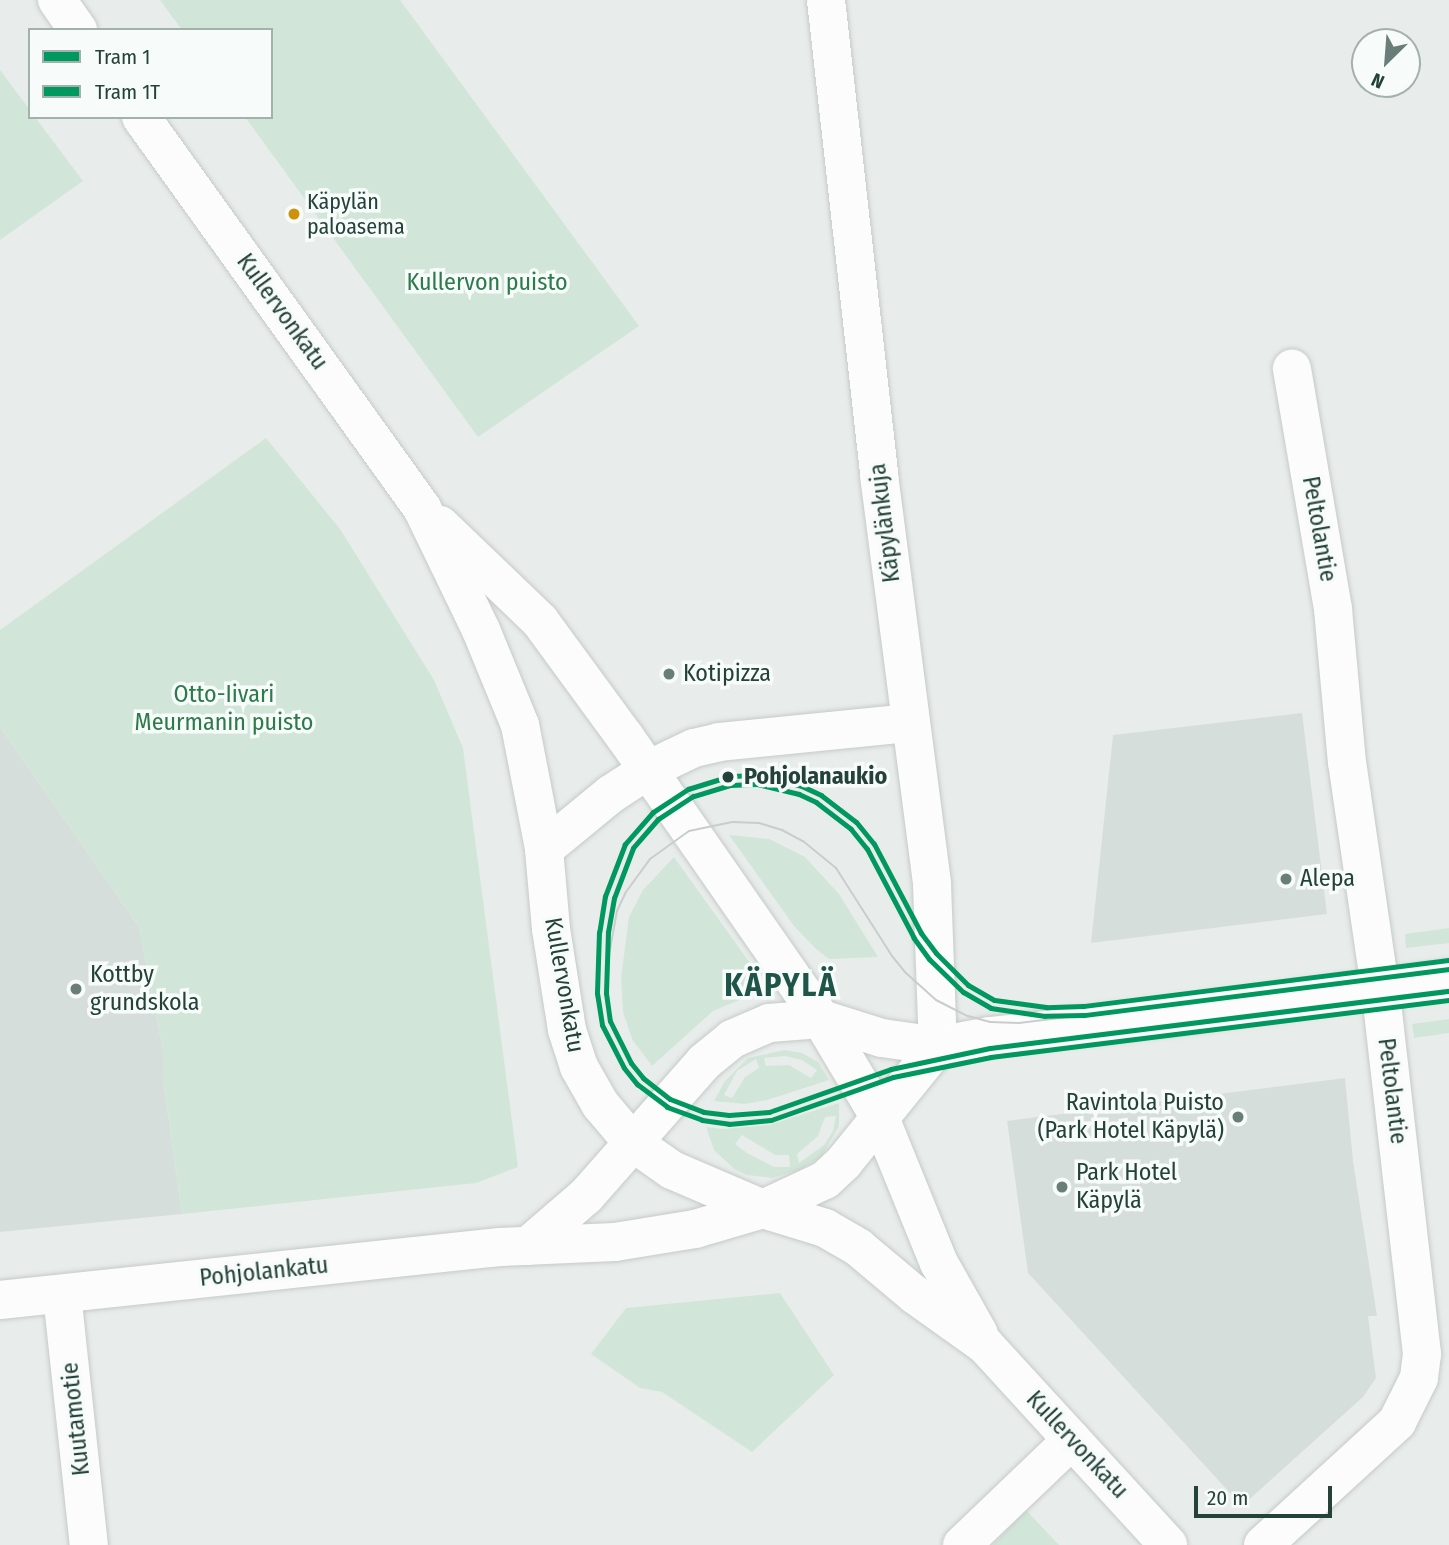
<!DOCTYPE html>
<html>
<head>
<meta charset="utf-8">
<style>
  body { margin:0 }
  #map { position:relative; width:1449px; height:1545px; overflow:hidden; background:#e8edeb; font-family:"Fira Sans Condensed",sans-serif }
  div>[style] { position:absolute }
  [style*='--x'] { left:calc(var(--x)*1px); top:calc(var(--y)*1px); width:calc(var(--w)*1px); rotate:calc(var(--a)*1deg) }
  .built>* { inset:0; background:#d6dedb }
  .green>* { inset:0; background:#d1e6d8 }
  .roads { filter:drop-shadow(0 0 2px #c5cac8) drop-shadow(0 0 2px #c5cac8) }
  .street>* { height:38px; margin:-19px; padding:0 19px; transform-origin:19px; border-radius:19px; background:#fcfcfc }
  .secondary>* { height:38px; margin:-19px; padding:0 19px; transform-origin:19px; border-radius:19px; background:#fcfcfc }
  .tram>* { height:2px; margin:-1px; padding:0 1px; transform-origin:1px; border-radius:1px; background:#c9cdcc }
  .tram-1>* { height:5px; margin:-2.5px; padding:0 2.5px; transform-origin:2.5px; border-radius:2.5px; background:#00985f }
  .tram-2>* { height:5px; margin:-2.5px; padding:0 2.5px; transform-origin:2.5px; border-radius:2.5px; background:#00985f }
  .dots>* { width:19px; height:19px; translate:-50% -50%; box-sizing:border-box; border:4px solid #f7fbf9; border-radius:50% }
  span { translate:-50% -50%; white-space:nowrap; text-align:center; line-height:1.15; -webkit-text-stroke:7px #f7fbf9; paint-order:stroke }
  .bus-label { font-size:22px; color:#24423a }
  .left { translate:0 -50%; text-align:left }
  .park-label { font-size:24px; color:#2d7a4b }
  .street-label { font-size:24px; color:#24423a }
  .poi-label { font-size:24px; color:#24423a }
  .right { translate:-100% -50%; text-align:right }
  .stop-label { font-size:24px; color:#24423a; font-weight:700 }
  .district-label { font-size:32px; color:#1f5548; font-weight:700; letter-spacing:2px }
  .legend { position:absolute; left:28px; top:28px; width:245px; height:91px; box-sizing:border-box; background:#f7fbf9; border:2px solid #a3b1ad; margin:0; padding:9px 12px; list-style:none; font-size:21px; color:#24423a }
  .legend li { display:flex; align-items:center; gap:14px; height:35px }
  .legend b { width:35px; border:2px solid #a3b1ad }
  .north { position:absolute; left:1351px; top:28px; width:70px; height:70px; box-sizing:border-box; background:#f7fbf9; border:2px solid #a3b1ad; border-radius:50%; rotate:205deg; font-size:19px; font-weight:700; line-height:28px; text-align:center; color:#24423a }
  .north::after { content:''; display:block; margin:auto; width:24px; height:32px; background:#697e78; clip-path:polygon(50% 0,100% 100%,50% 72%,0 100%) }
  .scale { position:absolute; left:1194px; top:1486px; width:138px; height:32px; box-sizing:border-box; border:4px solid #24423a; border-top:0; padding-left:9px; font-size:21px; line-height:24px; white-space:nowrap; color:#24423a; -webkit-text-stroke:5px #f7fbf9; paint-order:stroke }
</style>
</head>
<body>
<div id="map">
  <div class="built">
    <i style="clip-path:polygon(1302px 713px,1327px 914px,1091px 943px,1113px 735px)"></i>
    <i style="clip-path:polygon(0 727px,139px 927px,163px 1051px,163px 1079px,182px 1214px,0 1232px)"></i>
    <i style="clip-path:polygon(1345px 1078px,1353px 1161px,1377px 1316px,1368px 1316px,1376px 1378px,1363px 1397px,1242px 1506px,1028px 1273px,1007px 1121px)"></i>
  </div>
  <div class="green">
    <i style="clip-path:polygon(160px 0,400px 0,639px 326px,478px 437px,245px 117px,271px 117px,271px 30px,182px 30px)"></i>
    <i style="clip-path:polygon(0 70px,30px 110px,30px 117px,35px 117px,83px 181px,0 240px)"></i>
    <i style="clip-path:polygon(266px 438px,340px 529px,434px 680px,463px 748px,518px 1167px,476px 1183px,182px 1214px,163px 1078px,163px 1051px,139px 927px,0 727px,0 630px)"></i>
    <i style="clip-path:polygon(729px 835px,769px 839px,805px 857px,839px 894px,878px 957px,829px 959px,814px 947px,794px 926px)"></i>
    <i style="clip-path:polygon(674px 857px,768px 988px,713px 1011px,652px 1066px,632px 1039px,623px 1012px,621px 978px,629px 917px,643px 890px)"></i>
    <i style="clip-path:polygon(1449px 928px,1449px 943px,1406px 948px,1405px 934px)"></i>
    <i style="clip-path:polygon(1449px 1019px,1449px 1033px,1414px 1038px,1412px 1024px)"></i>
    <i style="clip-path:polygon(evenodd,785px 1050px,802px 1053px,818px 1062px,829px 1080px,767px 1100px,745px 1104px,714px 1101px,725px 1081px,748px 1058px,785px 1050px,785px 1056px,802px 1060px,817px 1070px,811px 1078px,789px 1065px,766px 1066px,764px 1058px,785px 1056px,785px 1050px,756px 1059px,759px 1068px,745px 1077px,732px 1098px,724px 1095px,737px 1071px,756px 1059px)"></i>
    <i style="clip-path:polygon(evenodd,839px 1103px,839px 1126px,821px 1157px,799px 1170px,772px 1178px,747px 1175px,734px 1169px,714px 1150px,706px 1127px,723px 1129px,769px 1125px,839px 1103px,836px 1116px,833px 1131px,824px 1145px,799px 1163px,797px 1154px,818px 1136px,825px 1117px,836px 1116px,839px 1103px,742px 1135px,775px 1155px,789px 1155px,790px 1167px,774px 1167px,747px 1153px,735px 1144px,742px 1135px)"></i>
    <i style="clip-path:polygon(780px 1293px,834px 1375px,752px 1452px,662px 1392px,640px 1388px,591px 1354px,626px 1308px)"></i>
    <i style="clip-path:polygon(1026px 1510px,1059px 1545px,993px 1545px)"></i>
  </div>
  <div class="roads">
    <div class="street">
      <i style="--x:826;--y:0;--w:478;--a:83.6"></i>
      <i style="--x:879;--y:475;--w:413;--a:82.6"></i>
      <i style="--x:932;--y:885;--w:161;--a:87.9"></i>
      <i style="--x:544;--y:849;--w:87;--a:-39.4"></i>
      <i style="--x:611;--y:794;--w:44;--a:-33"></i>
      <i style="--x:648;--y:770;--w:51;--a:-25.6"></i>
      <i style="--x:694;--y:748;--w:26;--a:-13"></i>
      <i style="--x:719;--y:742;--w:191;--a:-5.7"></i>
      <i style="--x:62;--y:1294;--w:252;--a:83.9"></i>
      <i style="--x:962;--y:1545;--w:152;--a:-43.7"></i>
      <i style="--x:1263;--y:1545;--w:182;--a:-42.5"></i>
      <i style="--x:1397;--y:1422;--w:49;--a:-63.4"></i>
      <i style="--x:1419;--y:1378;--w:24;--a:-83"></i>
      <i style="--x:1422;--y:1354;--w:368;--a:-96.5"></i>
      <i style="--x:1380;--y:988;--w:227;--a:-98.3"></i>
      <i style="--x:1347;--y:763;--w:155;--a:-95.2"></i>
      <i style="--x:1333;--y:609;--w:244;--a:-99.7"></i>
    </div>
    <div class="secondary">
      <i style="--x:57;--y:0;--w:37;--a:55"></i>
      <i style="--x:141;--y:117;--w:481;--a:54.3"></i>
      <i style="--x:422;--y:508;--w:136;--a:64.2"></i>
      <i style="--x:481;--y:630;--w:103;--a:67.7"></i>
      <i style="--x:520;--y:725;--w:126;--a:79"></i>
      <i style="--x:544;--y:849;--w:80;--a:85"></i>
      <i style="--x:551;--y:929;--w:102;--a:81"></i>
      <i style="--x:567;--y:1030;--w:39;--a:72"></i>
      <i style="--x:579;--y:1067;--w:43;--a:60.4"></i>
      <i style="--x:600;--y:1104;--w:50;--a:49.9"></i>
      <i style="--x:632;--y:1142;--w:49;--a:35"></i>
      <i style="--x:672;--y:1170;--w:99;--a:23.2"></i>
      <i style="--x:763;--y:1209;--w:65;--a:17"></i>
      <i style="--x:825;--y:1228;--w:39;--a:30"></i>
      <i style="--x:859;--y:1248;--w:73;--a:40"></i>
      <i style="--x:915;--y:1295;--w:86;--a:35.5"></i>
      <i style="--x:985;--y:1345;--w:271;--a:47.5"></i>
      <i style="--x:440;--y:525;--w:139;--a:43.8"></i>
      <i style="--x:540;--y:621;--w:144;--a:53.8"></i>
      <i style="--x:625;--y:737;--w:343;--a:55.2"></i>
      <i style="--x:821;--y:1019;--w:115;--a:59.2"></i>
      <i style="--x:880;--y:1118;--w:157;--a:67.9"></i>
      <i style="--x:939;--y:1263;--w:81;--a:60.6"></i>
      <i style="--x:528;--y:1246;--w:77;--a:-40.8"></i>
      <i style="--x:586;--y:1196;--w:179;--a:-48.6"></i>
      <i style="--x:704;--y:1062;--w:36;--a:-39"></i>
      <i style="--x:732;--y:1039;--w:40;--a:-23.4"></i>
      <i style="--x:769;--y:1023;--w:52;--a:-4.4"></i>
      <i style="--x:821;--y:1019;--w:64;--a:17.3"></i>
      <i style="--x:882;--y:1038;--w:57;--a:8.1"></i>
      <i style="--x:938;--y:1046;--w:53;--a:-10.9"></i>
      <i style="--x:990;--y:1036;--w:184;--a:-6.2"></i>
      <i style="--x:1173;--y:1016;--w:278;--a:-7.6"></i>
      <i style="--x:0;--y:1300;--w:503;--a:-6.05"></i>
      <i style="--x:500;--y:1247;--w:115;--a:-2.5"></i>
      <i style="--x:615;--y:1242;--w:81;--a:-9.2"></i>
      <i style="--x:695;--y:1229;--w:71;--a:-16.4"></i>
      <i style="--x:763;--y:1209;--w:68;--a:-25.1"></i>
      <i style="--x:825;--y:1180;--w:26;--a:-43"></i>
      <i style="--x:844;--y:1162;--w:149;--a:-51"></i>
    </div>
  </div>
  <div class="tram">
    <i style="--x:607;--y:966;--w:56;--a:-79.7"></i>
    <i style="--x:617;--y:911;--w:21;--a:-65"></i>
    <i style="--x:626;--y:892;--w:41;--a:-54"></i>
    <i style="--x:650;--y:859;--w:48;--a:-35.7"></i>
    <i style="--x:689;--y:831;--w:44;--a:-11.8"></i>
    <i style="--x:732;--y:822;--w:27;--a:2"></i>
    <i style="--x:759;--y:823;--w:24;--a:17"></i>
    <i style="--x:782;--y:830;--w:24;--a:28"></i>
    <i style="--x:803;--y:841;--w:43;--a:39.3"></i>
    <i style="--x:836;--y:868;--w:104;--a:57.5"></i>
    <i style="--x:892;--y:956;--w:22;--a:51"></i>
    <i style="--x:906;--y:973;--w:40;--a:42"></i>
    <i style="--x:936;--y:1000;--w:36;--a:27"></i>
    <i style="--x:968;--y:1016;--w:23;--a:15"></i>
    <i style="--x:990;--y:1022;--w:29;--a:2"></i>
    <i style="--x:1019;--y:1023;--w:65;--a:-7"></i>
  </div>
  <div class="tram-1">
    <i style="--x:1449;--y:969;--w:368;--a:172.8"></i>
    <i style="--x:1084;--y:1015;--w:39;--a:179"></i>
    <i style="--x:1045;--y:1016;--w:55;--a:-171.6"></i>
    <i style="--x:991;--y:1008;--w:32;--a:-150"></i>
    <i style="--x:963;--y:992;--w:47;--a:-135.9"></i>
    <i style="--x:929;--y:959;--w:26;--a:-126"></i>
    <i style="--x:914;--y:938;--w:101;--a:-117.8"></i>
    <i style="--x:867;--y:849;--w:26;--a:-129"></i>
    <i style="--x:851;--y:829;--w:44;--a:-142.4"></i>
    <i style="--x:816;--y:802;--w:19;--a:-155"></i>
    <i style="--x:799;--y:794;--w:43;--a:-166.6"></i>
    <i style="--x:757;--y:784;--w:27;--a:178"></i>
    <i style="--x:730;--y:785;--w:39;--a:163"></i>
    <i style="--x:693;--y:796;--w:42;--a:146.7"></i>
    <i style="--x:658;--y:819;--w:38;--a:131"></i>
    <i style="--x:633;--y:848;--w:53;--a:110.8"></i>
    <i style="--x:614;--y:898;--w:35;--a:100"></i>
    <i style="--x:608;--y:932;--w:61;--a:91.9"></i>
    <i style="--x:606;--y:993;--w:28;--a:82"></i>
    <i style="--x:610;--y:1021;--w:47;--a:63.4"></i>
    <i style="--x:631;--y:1063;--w:19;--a:51"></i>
    <i style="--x:643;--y:1078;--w:34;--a:38"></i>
    <i style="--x:670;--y:1099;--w:36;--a:21"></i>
    <i style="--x:704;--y:1112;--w:25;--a:7"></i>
    <i style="--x:729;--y:1115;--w:40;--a:-4.3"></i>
    <i style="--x:769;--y:1112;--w:129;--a:-19.4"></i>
    <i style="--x:891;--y:1069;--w:101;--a:-12"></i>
    <i style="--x:990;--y:1048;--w:463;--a:-7.1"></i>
  </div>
  <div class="tram-2">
    <i style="--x:1448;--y:960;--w:368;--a:172.8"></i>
    <i style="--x:1083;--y:1006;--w:37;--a:178"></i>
    <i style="--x:1046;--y:1007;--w:52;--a:-172.3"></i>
    <i style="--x:994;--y:1000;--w:30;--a:-150"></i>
    <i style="--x:968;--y:985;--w:45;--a:-135"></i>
    <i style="--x:936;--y:953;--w:25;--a:-127"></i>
    <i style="--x:921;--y:933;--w:101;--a:-117.8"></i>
    <i style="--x:874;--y:844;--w:28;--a:-129"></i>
    <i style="--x:856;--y:822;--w:44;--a:-142.4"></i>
    <i style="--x:821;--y:795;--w:21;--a:-155"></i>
    <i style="--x:802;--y:786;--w:45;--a:-166"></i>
    <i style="--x:758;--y:775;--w:28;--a:178"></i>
    <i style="--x:730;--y:776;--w:44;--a:162.8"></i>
    <i style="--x:688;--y:789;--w:42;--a:146.7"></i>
    <i style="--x:653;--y:812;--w:43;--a:131.2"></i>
    <i style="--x:625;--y:844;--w:56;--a:111"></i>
    <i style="--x:605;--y:896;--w:36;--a:99"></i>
    <i style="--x:599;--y:932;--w:61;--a:91.9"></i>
    <i style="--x:597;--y:993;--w:32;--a:81"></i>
    <i style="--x:602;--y:1025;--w:48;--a:62.9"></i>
    <i style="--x:624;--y:1068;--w:21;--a:51"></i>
    <i style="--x:637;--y:1084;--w:38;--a:37"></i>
    <i style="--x:667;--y:1107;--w:37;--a:20"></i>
    <i style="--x:702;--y:1120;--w:27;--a:8"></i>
    <i style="--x:729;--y:1124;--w:42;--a:-5.4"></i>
    <i style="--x:771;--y:1120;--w:129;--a:-19.4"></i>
    <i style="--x:893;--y:1077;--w:100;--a:-11.5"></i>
    <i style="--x:991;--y:1057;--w:462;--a:-7.1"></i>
  </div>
  <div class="dots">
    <i style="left:294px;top:214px;background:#cd920c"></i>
    <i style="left:669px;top:674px;background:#697e78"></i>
    <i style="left:728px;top:777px;background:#24423a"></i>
    <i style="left:1286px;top:879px;background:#697e78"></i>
    <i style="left:76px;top:989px;background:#697e78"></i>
    <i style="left:1238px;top:1117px;background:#697e78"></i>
    <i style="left:1062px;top:1187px;background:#697e78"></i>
  </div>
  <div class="bus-label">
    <span class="left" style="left:307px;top:214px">Käpylän<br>paloasema</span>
  </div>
  <div class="park-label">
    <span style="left:487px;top:283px">Kullervon puisto</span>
    <span style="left:224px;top:709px">Otto-Iivari<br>Meurmanin puisto</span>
  </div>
  <div class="street-label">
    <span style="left:282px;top:312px;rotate:54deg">Kullervonkatu</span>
    <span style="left:885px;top:523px;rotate:-97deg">Käpylänkuja</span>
    <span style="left:1319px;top:529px;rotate:80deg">Peltolantie</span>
    <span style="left:564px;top:985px;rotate:80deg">Kullervonkatu</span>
    <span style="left:1392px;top:1091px;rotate:83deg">Peltolantie</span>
    <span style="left:264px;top:1272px;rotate:-6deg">Pohjolankatu</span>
    <span style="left:76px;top:1419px;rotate:-96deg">Kuutamotie</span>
    <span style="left:1077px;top:1445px;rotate:47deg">Kullervonkatu</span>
  </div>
  <div class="poi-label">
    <span class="left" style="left:683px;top:674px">Kotipizza</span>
    <span class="left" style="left:1300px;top:879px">Alepa</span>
    <span class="left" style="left:90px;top:989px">Kottby<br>grundskola</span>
    <span class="right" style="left:1224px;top:1117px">Ravintola Puisto<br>(Park Hotel Käpylä)</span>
    <span class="left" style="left:1076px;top:1187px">Park Hotel<br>Käpylä</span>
  </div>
  <div class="stop-label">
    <span class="left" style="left:744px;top:777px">Pohjolanaukio</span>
  </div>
  <div class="district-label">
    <span style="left:781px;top:985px">KÄPYLÄ</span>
  </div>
  <ul class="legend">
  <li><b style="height:9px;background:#00985f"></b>Tram 1</li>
  <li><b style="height:9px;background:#00985f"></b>Tram 1T</li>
  </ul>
  <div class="north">N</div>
  <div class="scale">20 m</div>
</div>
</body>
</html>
